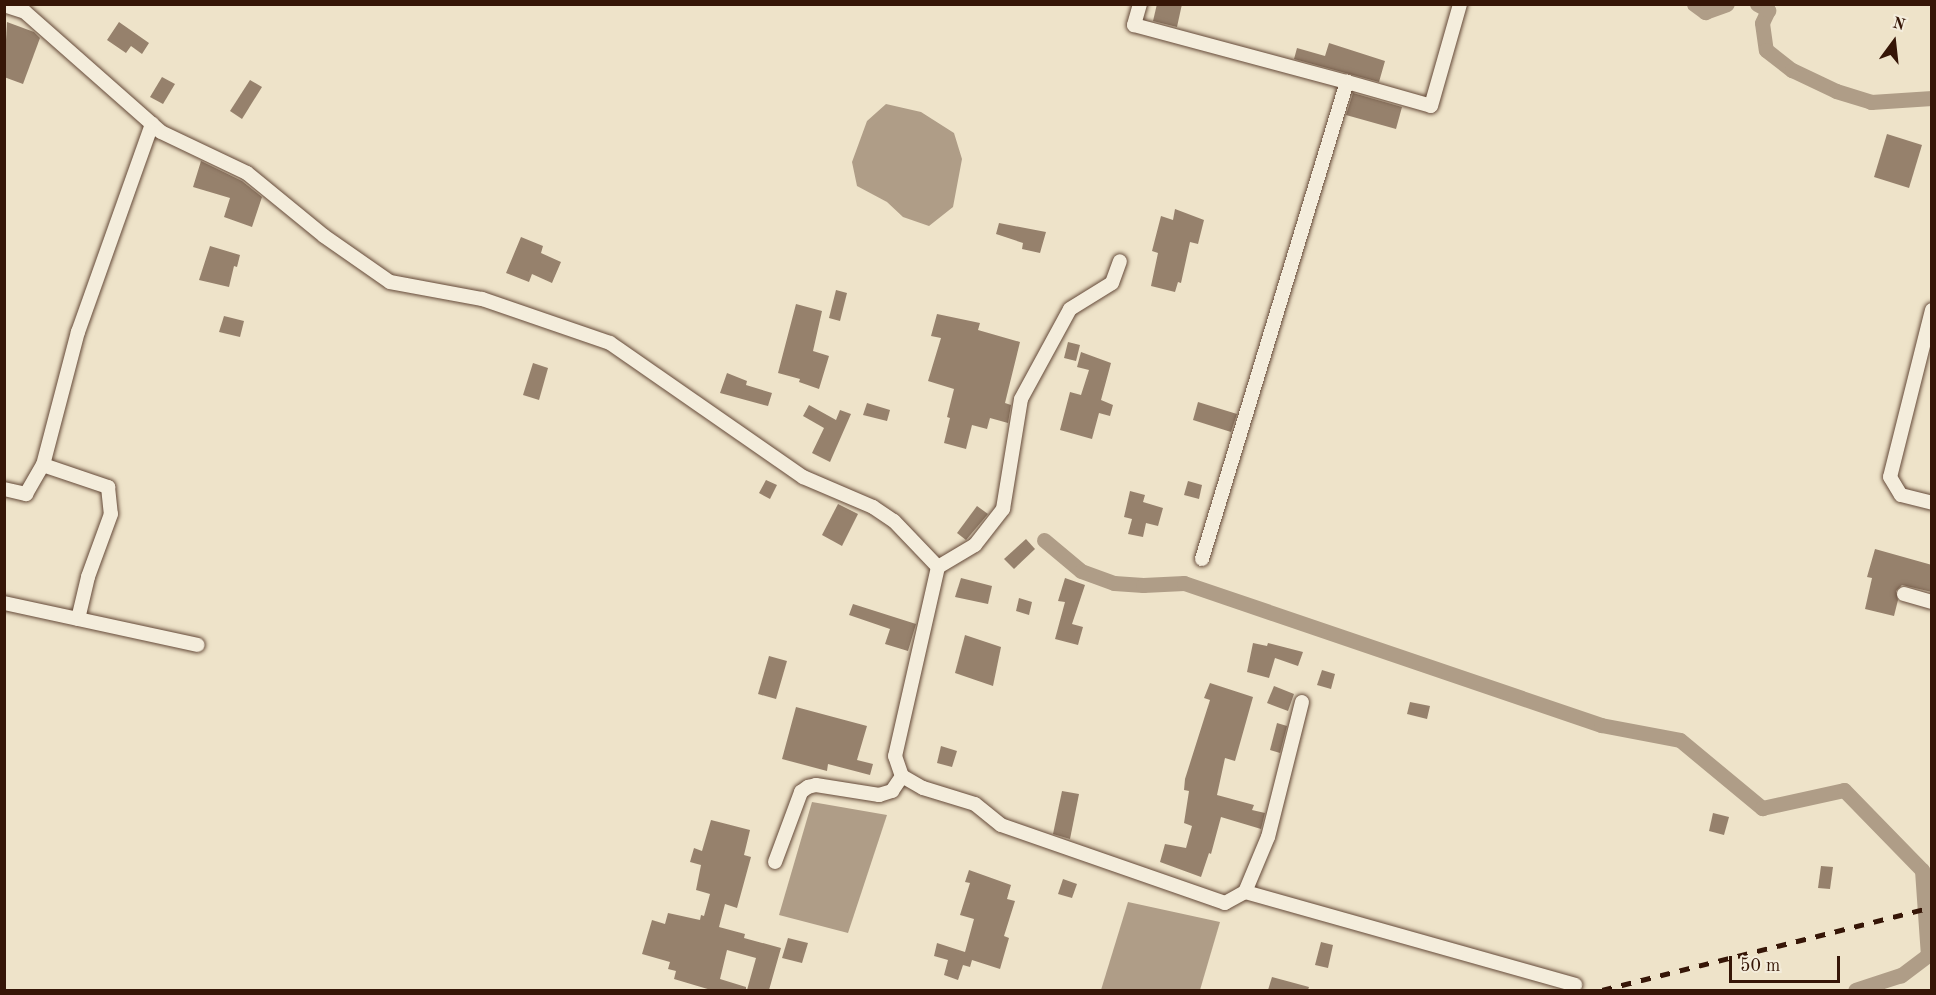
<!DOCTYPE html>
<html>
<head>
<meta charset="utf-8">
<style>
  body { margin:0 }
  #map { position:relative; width:1936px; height:995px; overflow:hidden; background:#eee3c9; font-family:"Old Standard TT",serif }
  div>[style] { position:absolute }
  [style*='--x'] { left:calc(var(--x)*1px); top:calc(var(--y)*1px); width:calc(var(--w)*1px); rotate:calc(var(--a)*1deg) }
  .water>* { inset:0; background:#af9d87 }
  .stream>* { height:4.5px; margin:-2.25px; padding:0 2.25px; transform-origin:2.25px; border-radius:2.25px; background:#af9d87 }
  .canal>* { height:15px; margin:-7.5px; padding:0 7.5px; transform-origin:7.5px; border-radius:7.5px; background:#af9d87 }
  .building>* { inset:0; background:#96816c }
  .roads { filter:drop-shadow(0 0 2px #644938) drop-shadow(0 0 2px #644938) }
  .minor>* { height:14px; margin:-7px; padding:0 7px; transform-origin:7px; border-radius:7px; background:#f4eddc }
  .rail>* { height:4.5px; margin-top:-2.25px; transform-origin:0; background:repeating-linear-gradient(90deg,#361607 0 10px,transparent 0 20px) }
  span { translate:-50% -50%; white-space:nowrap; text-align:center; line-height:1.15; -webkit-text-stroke:4.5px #f4eddc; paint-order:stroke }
  .frame { position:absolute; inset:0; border:6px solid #361607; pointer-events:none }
  .north { position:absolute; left:1864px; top:12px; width:60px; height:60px; -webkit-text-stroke:4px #f4eddc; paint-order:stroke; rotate:15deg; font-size:16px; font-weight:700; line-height:24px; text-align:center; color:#361607 }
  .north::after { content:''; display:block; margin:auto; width:21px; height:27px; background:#361607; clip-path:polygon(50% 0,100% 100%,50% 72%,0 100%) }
  .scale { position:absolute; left:1729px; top:956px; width:111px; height:27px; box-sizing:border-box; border:3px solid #361607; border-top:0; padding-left:8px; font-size:18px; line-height:21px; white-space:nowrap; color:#361607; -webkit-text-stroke:4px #f4eddc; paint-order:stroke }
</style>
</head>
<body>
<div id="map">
  <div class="water">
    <i style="clip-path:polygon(886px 104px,921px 112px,954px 133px,962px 159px,953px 207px,929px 226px,903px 217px,887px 202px,857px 186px,852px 162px,867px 121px)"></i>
    <i style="clip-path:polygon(812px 802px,887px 815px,848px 933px,779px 915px)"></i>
    <i style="clip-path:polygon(1128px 902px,1220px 922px,1200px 990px,1101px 990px)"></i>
  </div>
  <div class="stream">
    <i style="--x:1928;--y:955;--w:8;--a:60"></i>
  </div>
  <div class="canal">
    <i style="--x:1694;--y:4;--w:14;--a:36"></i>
    <i style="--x:1705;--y:12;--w:23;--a:-20"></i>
    <i style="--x:1757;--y:4;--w:13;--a:29"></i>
    <i style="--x:1768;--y:10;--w:14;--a:115"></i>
    <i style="--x:1762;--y:23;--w:27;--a:82"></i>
    <i style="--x:1766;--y:50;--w:33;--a:38"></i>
    <i style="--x:1792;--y:70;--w:49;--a:25.5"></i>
    <i style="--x:1836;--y:91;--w:37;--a:17"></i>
    <i style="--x:1871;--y:102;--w:61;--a:-3.8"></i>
    <i style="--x:1044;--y:540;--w:48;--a:40"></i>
    <i style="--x:1081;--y:571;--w:35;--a:20"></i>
    <i style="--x:1114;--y:583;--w:29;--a:4"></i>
    <i style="--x:1143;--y:585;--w:41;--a:-2.8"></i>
    <i style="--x:1184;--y:583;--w:441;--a:18.8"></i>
    <i style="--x:1601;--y:725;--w:80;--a:10.8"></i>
    <i style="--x:1680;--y:740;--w:107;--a:39.7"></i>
    <i style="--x:1762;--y:808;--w:84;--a:-12.4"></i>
    <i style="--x:1844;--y:790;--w:112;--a:45.7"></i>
    <i style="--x:1922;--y:870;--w:85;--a:86"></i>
    <i style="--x:1928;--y:955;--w:34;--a:143"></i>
    <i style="--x:1901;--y:975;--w:48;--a:161.9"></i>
  </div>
  <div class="building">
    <i style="clip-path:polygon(1157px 4px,1182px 4px,1177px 27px,1153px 21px)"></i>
    <i style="clip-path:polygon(7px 22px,34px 32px,40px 38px,23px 84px,4px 77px)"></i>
    <i style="clip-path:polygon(119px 22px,149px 43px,142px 54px,131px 46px,126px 53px,107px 40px)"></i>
    <i style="clip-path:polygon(1329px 43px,1385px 61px,1379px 82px,1294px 59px,1297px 48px,1325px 56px)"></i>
    <i style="clip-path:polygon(162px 77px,175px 84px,163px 104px,150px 97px)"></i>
    <i style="clip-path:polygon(250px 80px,262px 87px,242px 119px,230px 111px)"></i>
    <i style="clip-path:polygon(1353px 93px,1402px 107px,1396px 129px,1346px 115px)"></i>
    <i style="clip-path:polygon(1887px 134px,1922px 145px,1909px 188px,1874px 177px)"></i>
    <i style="clip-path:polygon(201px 161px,242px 181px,262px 197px,252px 227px,224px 217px,230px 198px,193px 187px)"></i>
    <i style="clip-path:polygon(1175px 209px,1204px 220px,1198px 244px,1190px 242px,1181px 283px,1178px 282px,1175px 292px,1151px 286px,1158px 253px,1152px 251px,1161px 216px,1173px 220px)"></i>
    <i style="clip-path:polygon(999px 223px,1046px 232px,1040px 253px,1022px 249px,1023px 243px,996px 234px)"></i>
    <i style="clip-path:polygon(521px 237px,543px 246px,541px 253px,561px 262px,552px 283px,532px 274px,529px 282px,506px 273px)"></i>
    <i style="clip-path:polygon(210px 246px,240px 255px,237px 267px,234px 266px,229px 287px,199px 280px)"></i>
    <i style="clip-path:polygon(836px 290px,847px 293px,840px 321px,829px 318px)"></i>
    <i style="clip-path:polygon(796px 304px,822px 311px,813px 351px,829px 356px,819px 389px,799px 382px,800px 379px,778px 373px)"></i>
    <i style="clip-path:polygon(937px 314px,980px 323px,978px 330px,1020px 342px,1005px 403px,1011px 405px,1008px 423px,990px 418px,987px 429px,972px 425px,966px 449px,944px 443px,950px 418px,947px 417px,954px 389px,928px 381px,941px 338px,931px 336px)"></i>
    <i style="clip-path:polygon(224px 316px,244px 321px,240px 337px,219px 332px)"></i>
    <i style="clip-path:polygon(1068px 342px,1080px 345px,1076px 361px,1064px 358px)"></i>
    <i style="clip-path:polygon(1081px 352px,1111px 363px,1101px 400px,1113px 405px,1110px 416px,1099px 413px,1092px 439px,1060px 430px,1070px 392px,1081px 395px,1089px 370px,1077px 367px)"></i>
    <i style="clip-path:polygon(533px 363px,548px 368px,539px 400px,523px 395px)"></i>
    <i style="clip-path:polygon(727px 373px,747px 381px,746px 385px,772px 393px,768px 406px,720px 393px)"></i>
    <i style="clip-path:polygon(1198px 402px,1237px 414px,1231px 432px,1193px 420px)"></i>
    <i style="clip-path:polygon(867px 403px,890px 410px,887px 421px,863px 415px)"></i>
    <i style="clip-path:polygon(809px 405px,836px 420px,840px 410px,851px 414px,830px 462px,812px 453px,824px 428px,803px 416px)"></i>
    <i style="clip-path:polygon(766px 480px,777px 485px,770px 499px,759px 493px)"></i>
    <i style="clip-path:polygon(1188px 481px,1202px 485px,1199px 499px,1184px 495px)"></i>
    <i style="clip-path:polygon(1130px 491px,1145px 495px,1143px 502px,1163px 508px,1158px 526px,1146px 523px,1143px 537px,1128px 534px,1132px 519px,1124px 517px)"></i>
    <i style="clip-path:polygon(838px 504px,858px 514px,842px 546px,822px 535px)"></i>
    <i style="clip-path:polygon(977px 506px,988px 514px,966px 540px,957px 533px)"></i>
    <i style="clip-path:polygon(1026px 539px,1035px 549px,1014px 569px,1004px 559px)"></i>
    <i style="clip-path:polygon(1875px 549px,1932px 565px,1932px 592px,1902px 585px,1896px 591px,1898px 600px,1894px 616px,1865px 609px,1872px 578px,1867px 577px)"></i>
    <i style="clip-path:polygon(961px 578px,992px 586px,988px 604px,955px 597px)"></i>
    <i style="clip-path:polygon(1065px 578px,1085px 585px,1072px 624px,1083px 627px,1078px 645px,1055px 639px,1065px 602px,1058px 601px)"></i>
    <i style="clip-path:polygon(1019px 598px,1032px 602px,1029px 615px,1016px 611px)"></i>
    <i style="clip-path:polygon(853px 604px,916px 624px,908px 651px,885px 644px,890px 629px,849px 615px)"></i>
    <i style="clip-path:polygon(965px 635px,1001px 647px,993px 686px,955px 673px)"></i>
    <i style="clip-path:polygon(1253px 643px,1267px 646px,1268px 643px,1303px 652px,1298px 666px,1275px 658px,1269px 678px,1247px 672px)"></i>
    <i style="clip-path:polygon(769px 656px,787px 661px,776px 699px,758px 694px)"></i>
    <i style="clip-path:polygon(1322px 670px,1335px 674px,1331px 689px,1317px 685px)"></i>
    <i style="clip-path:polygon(1210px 683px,1253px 697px,1235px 761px,1225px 758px,1217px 795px,1254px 805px,1252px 810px,1265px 813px,1261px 829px,1221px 817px,1211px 854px,1209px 853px,1201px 877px,1160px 862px,1165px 844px,1186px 848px,1192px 826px,1184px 823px,1189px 791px,1184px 790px,1185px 779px,1210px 700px,1204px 698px)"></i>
    <i style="clip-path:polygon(1274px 686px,1294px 694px,1288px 711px,1267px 703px)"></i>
    <i style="clip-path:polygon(1410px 702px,1430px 706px,1427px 719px,1407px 714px)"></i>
    <i style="clip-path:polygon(796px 707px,867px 726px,857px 760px,873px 764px,870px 775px,828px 764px,827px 771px,782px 759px)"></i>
    <i style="clip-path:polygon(1277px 723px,1287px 726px,1280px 753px,1270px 750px)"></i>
    <i style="clip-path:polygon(941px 746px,957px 751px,952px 767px,937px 763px)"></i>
    <i style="clip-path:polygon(1062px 791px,1079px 794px,1070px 839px,1053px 834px)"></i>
    <i style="clip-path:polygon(1713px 813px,1729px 817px,1724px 835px,1709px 831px)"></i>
    <i style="clip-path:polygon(711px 820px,750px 830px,744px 855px,751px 857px,737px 908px,725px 904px,719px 927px,745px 934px,744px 938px,781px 948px,769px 990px,747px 990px,756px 958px,727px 950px,720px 979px,746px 987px,746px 990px,711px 990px,674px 979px,676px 971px,668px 969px,670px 962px,642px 954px,652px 920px,665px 924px,668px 913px,700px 920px,701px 915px,704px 916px,710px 894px,696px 890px,701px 865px,690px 862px,694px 848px,702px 851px)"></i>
    <i style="clip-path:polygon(1821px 866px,1833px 867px,1830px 889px,1818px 888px)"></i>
    <i style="clip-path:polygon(969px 870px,1011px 885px,1007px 899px,1015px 901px,1004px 936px,1009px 938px,1000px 969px,972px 960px,970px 967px,963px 965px,958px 980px,944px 975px,948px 960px,934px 956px,937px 943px,965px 952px,974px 919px,960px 915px,970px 883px,965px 882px)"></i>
    <i style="clip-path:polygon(1063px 879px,1077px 884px,1072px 898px,1058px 894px)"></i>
    <i style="clip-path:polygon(788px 938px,808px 943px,802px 963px,782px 958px)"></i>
    <i style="clip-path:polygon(1321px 942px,1333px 945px,1328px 968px,1315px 965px)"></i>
    <i style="clip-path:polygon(1272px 977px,1309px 987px,1308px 990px,1268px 990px)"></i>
  </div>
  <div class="roads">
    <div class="minor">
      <i style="--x:1140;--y:4;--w:22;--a:106"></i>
      <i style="--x:1134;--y:25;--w:220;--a:15"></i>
      <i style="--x:4;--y:5;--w:22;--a:18"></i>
      <i style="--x:25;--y:12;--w:181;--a:41.4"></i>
      <i style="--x:161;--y:132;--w:95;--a:25.5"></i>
      <i style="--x:247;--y:173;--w:99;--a:39.3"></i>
      <i style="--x:324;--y:236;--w:80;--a:34.9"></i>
      <i style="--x:390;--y:282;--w:94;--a:10.5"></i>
      <i style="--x:482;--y:299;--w:135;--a:19"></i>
      <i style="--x:610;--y:343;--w:235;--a:34.8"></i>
      <i style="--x:803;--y:477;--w:76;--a:23.2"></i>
      <i style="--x:873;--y:507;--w:25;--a:34"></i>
      <i style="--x:894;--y:521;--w:64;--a:46.3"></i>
      <i style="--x:938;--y:567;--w:194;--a:102.8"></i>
      <i style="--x:895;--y:756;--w:21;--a:71"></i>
      <i style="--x:902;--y:776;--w:24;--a:30"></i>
      <i style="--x:923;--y:788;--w:54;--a:17.1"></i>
      <i style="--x:975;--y:804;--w:33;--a:39"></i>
      <i style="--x:1001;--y:825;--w:237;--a:19.2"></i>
      <i style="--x:1225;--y:903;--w:23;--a:-29"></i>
      <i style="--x:1932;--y:310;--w:172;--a:104.1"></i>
      <i style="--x:1890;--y:477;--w:21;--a:59"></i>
      <i style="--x:1901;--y:495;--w:32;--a:14"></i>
      <i style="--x:43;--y:465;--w:69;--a:18.7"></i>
      <i style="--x:108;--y:487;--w:27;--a:84"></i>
      <i style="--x:111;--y:514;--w:67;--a:110.1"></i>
      <i style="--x:88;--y:577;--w:43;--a:103.4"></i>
      <i style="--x:4;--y:489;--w:23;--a:13"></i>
      <i style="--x:26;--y:494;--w:34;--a:-60"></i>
      <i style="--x:43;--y:465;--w:138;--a:-75.3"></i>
      <i style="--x:78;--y:332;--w:221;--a:-70.4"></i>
      <i style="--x:1202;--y:559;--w:499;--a:-73.1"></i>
      <i style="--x:1347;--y:82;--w:87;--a:15.9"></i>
      <i style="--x:1431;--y:106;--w:106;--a:-74.1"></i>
      <i style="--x:938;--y:567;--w:43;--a:-30.7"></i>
      <i style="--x:975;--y:545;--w:46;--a:-52.1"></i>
      <i style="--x:1003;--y:509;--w:111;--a:-80.7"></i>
      <i style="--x:1021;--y:399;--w:102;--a:-61.4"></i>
      <i style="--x:1070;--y:309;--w:49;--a:-31.8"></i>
      <i style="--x:1112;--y:283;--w:23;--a:-70"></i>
      <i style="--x:1904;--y:594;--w:29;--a:16"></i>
      <i style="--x:4;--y:603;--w:198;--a:12.2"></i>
      <i style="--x:1302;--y:702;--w:139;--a:104.1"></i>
      <i style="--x:1268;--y:837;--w:60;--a:112.7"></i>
      <i style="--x:1245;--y:892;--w:343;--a:15.7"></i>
      <i style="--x:775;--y:862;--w:75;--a:-69.6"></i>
      <i style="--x:801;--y:792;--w:9;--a:-36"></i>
      <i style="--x:808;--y:787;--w:8;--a:-14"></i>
      <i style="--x:816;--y:785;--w:64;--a:9"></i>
      <i style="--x:879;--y:795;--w:14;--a:-17"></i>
      <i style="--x:892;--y:791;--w:18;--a:-56"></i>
    </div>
  </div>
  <div class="rail">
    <i style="--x:1602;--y:990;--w:340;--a:-14.1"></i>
  </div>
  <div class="frame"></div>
  <div class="north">N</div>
  <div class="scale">50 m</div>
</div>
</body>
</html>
